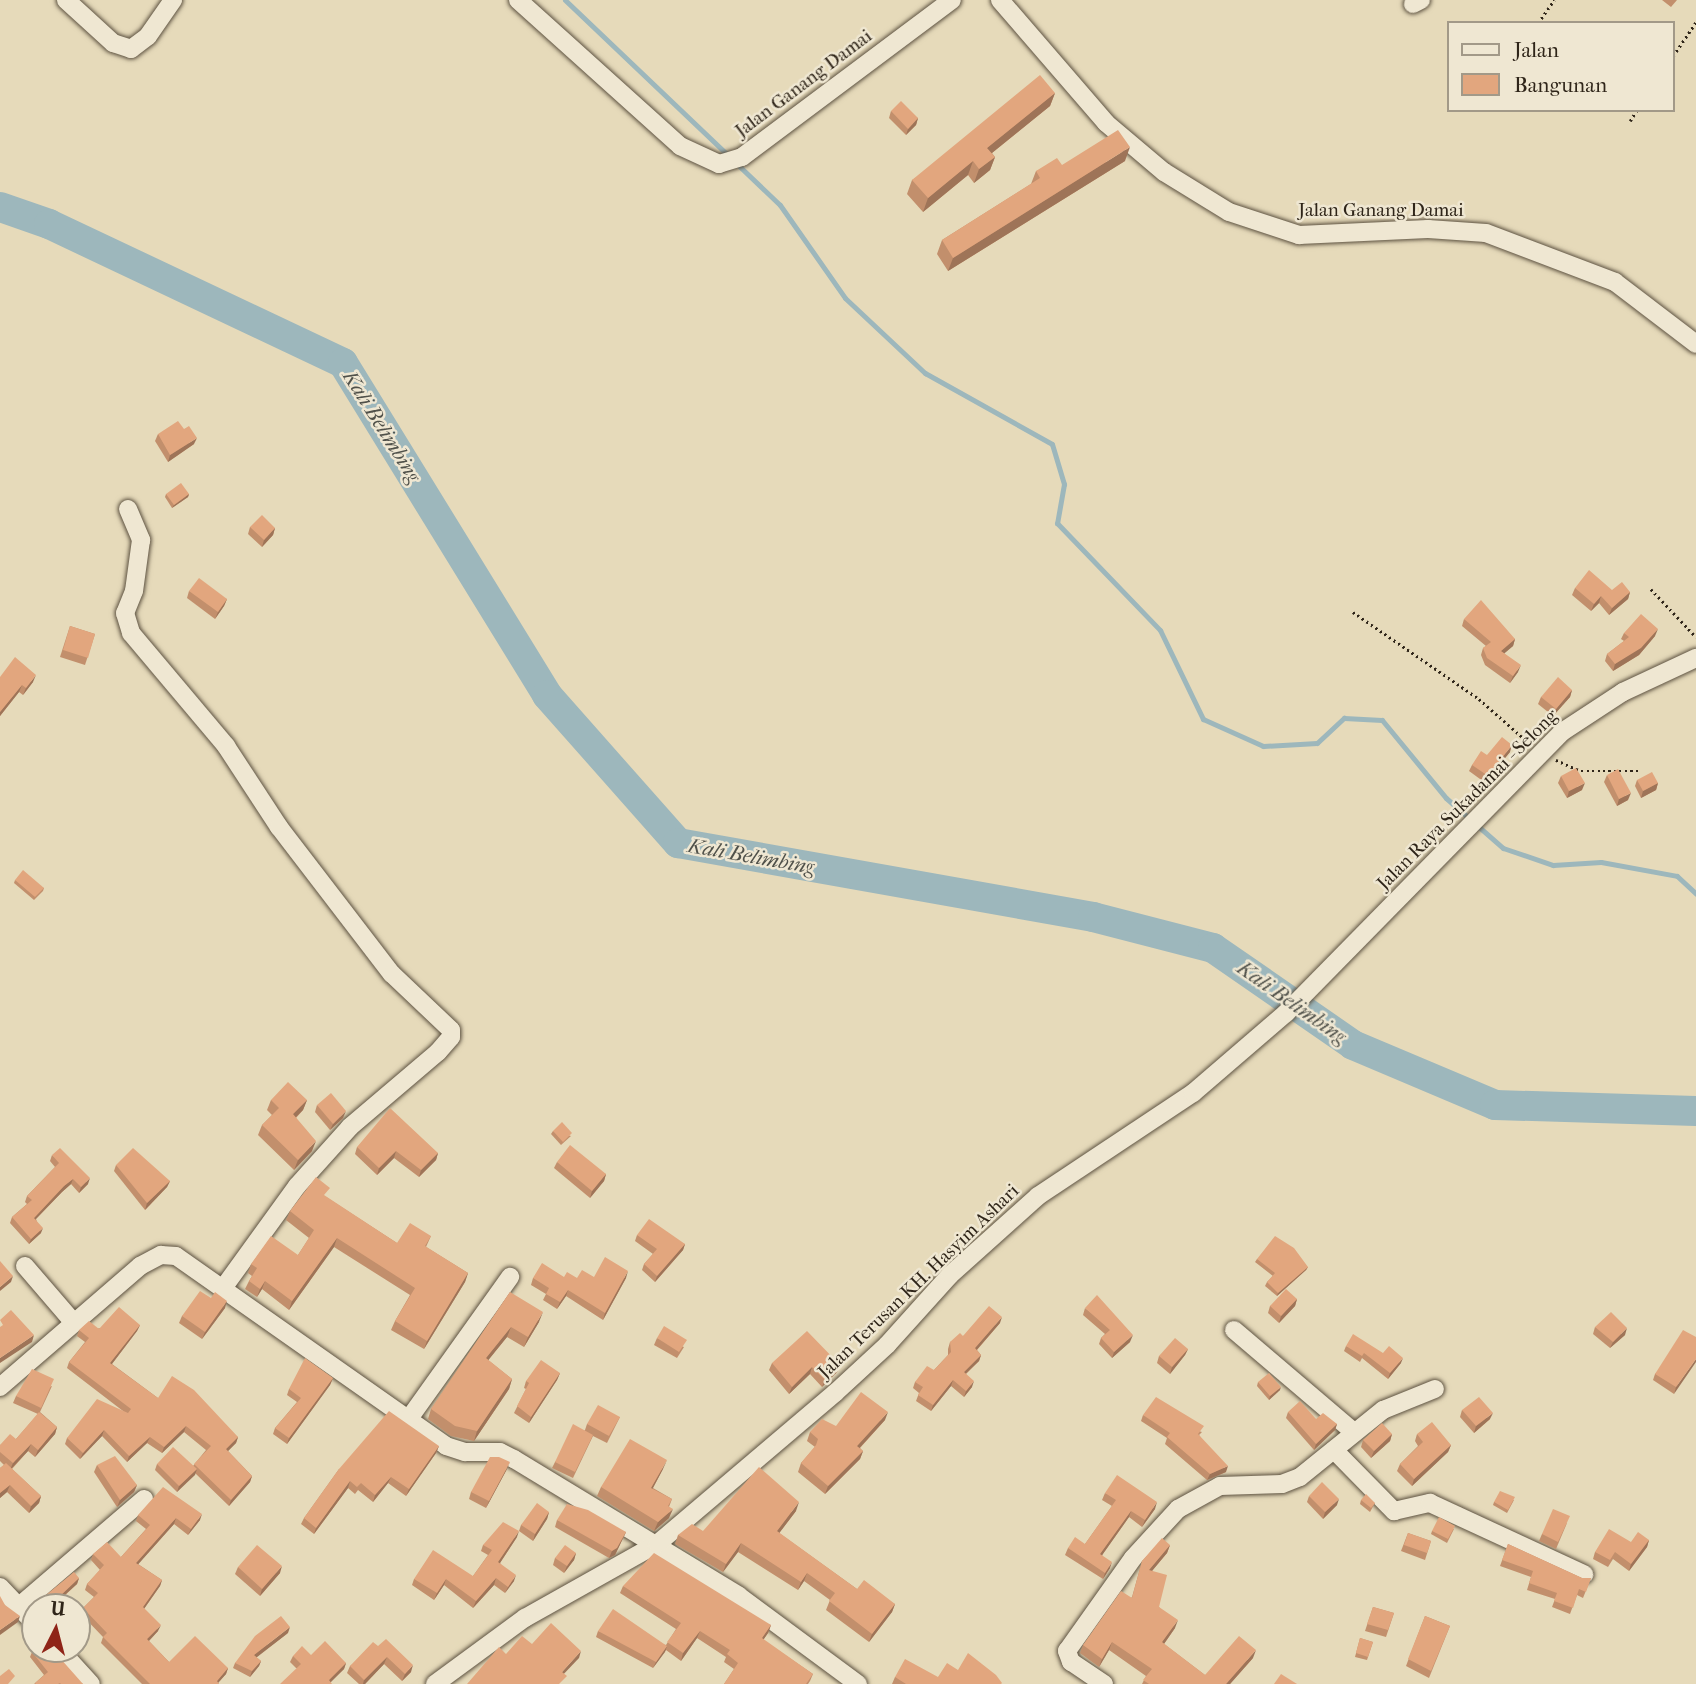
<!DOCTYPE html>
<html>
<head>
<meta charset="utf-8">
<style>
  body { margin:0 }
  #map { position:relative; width:1696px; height:1684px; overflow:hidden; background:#e6daba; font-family:"IM FELL French Canon",serif }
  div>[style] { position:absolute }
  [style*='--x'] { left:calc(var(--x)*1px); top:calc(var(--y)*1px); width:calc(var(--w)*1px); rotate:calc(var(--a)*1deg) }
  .stream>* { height:5px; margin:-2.5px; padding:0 2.5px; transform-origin:2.5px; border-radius:2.5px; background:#9db7bc }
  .river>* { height:30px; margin:-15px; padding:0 15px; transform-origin:15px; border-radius:15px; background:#9db7bc }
  .path>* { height:2.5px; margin-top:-1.25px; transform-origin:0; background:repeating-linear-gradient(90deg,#2f2519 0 2px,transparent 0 5.5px) }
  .roads { filter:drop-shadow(0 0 2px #5d5241) drop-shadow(0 0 2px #5d5241) }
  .minor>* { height:18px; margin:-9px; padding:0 9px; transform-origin:9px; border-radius:9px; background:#efe7d2 }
  .wall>* { inset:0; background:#c28f6c }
  .shaded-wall>* { inset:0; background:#9e7458 }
  .building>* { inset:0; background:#e2a67e }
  span { translate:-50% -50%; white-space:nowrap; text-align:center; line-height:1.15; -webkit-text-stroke:5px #efe7d2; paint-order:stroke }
  .street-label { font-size:19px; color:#2f2519 }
  .water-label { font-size:21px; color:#50514a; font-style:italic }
  .legend { position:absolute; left:1447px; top:21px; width:228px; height:91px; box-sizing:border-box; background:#efe7d2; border:2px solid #a29988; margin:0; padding:9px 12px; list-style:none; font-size:21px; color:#2f2519 }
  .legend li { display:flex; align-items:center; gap:14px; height:35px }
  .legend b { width:35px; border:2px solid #a29988 }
  .north { position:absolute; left:21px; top:1593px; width:70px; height:70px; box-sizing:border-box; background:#efe7d2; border:2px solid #a29988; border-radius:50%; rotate:6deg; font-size:19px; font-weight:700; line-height:28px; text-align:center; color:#2f2519 }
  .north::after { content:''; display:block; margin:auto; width:24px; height:32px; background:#8f2418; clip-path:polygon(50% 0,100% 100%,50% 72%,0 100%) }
</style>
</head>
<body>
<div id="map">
  <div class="stream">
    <i style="--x:565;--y:0;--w:228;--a:43.6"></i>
    <i style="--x:737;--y:164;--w:59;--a:43.6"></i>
    <i style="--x:780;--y:205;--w:113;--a:55"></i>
    <i style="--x:845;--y:298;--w:110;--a:43.2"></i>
    <i style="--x:925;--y:373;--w:145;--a:29.2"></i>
    <i style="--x:1052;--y:444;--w:42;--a:73.3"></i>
    <i style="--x:1064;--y:484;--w:40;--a:100"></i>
    <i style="--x:1057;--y:523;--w:149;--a:46.1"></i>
    <i style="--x:1160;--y:630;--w:99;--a:64.2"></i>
    <i style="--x:1203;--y:719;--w:66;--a:24.2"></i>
    <i style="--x:1263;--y:746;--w:54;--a:-3.2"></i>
    <i style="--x:1317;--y:743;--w:37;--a:-43"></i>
    <i style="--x:1344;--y:718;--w:38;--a:3"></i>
    <i style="--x:1382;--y:720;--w:101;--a:50.6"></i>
    <i style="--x:1446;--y:798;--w:76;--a:41.3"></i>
    <i style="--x:1503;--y:848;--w:53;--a:18.8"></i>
    <i style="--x:1553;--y:865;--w:48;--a:-3.6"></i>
    <i style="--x:1601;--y:862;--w:77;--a:10.4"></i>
    <i style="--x:1677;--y:876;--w:26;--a:43"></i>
  </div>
  <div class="river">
    <i style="--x:0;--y:207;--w:52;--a:19.1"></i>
    <i style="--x:49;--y:224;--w:325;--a:25.3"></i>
    <i style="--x:343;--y:363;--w:390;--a:58.4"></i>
    <i style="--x:547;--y:695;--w:198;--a:48.5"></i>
    <i style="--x:678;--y:843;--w:422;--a:10.1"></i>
    <i style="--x:1093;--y:917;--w:124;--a:14.5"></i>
    <i style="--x:1213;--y:948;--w:170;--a:34.7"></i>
    <i style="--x:1353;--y:1045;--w:154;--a:22.9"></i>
    <i style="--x:1495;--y:1105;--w:201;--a:1.7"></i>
  </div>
  <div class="path">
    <i style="--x:1538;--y:23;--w:28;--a:-55"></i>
    <i style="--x:1673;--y:56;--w:41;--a:-55.9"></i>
    <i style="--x:1630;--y:121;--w:13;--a:-58"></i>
    <i style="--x:1651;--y:589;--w:66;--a:46.8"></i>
    <i style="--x:1353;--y:612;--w:153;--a:34.6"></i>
    <i style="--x:1479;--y:699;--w:67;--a:41.3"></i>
    <i style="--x:1556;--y:760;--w:27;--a:24"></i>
    <i style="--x:1581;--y:771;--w:60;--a:0"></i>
  </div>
  <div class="roads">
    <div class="minor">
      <i style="--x:66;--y:0;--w:64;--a:42.5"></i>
      <i style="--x:113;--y:43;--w:19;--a:18"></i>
      <i style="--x:131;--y:49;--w:21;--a:-37"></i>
      <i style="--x:148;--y:36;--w:44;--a:-55.2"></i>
      <i style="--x:518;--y:0;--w:218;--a:42"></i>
      <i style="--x:680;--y:146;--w:43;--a:24.8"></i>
      <i style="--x:719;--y:164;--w:24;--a:-17"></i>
      <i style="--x:742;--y:157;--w:262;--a:-36.8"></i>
      <i style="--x:1000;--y:0;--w:162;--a:49.2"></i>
      <i style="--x:1106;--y:123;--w:76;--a:40.2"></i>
      <i style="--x:1164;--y:172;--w:76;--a:31.6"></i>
      <i style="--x:1229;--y:212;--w:74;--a:18.2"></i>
      <i style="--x:1299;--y:235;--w:129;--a:-2.7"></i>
      <i style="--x:1428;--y:229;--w:58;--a:3.9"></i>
      <i style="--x:1486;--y:233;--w:138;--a:20.8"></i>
      <i style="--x:1615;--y:282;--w:102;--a:37.4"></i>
      <i style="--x:1413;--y:4;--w:9;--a:-27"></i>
      <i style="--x:128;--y:509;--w:34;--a:67"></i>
      <i style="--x:141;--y:540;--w:51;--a:97.8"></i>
      <i style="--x:134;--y:591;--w:24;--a:112"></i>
      <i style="--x:125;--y:613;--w:21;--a:73"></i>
      <i style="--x:131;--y:633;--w:148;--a:49.9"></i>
      <i style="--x:226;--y:746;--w:97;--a:56.8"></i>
      <i style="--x:279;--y:827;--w:185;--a:52.5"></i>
      <i style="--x:392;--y:974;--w:81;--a:43.5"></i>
      <i style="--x:451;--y:1030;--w:7;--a:90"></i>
      <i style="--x:451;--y:1037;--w:20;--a:131"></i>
      <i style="--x:438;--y:1052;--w:116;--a:139.6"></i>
      <i style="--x:350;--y:1127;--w:79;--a:131.9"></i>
      <i style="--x:297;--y:1186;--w:125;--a:125.9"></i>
      <i style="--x:25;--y:1266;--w:75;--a:49.3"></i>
      <i style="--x:1234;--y:1330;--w:157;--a:40.4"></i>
      <i style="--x:0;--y:1387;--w:185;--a:-40.8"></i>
      <i style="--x:140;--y:1266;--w:24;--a:-28"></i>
      <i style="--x:161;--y:1255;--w:15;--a:4"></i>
      <i style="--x:176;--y:1256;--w:330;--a:35.1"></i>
      <i style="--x:446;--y:1446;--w:20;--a:18"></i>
      <i style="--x:465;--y:1452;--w:35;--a:0"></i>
      <i style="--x:500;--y:1452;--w:16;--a:27"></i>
      <i style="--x:514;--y:1459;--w:263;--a:31.3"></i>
      <i style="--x:739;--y:1596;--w:148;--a:36.5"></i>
      <i style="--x:408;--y:1420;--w:176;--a:-54.5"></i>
      <i style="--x:1334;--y:1450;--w:86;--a:45.5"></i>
      <i style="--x:1394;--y:1511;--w:37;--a:-13"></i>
      <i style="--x:1430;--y:1503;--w:170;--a:24.8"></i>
      <i style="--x:0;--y:1587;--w:51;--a:46.6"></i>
      <i style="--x:18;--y:1607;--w:166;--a:-40.6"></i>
      <i style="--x:59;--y:1649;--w:47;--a:47.6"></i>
      <i style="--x:435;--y:1684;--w:112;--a:-36.3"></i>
      <i style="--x:525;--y:1618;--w:151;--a:-29.3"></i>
      <i style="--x:657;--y:1544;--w:233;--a:-40.3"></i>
      <i style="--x:835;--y:1393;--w:71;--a:-42.7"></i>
      <i style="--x:887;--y:1345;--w:94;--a:-48"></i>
      <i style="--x:950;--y:1275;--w:118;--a:-41.9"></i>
      <i style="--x:1038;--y:1196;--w:186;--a:-33.6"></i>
      <i style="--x:1193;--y:1093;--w:123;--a:-40.7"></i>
      <i style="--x:1286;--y:1013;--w:394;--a:-45.5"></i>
      <i style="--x:1562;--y:732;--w:73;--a:-33.3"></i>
      <i style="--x:1623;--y:692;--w:81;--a:-25"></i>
      <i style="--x:1104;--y:1684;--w:40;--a:-146"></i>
      <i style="--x:1071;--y:1662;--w:12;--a:-110"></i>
      <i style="--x:1067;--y:1651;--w:114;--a:-54.6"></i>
      <i style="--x:1133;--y:1558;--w:67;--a:-47.4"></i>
      <i style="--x:1178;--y:1509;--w:48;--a:-28.7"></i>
      <i style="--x:1220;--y:1486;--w:62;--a:-1.8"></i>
      <i style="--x:1282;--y:1484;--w:19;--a:-21"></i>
      <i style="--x:1300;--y:1477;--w:107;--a:-38.9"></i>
      <i style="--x:1383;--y:1410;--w:56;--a:-22"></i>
    </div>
  </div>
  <div class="wall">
    <i style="clip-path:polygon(1662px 0,1677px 0,1671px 7px)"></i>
    <i style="clip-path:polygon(1055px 93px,1050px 106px,992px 153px,995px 157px,990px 170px,974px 183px,968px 175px,923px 212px,907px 194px,912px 180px)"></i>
    <i style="clip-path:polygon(891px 111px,918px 118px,916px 125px,906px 135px,889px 118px)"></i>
    <i style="clip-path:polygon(1125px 161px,948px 271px,937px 254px,942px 240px,1031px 184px,1036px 171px,1062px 165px)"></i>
    <i style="clip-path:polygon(158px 434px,194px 444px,168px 462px,155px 441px)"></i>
    <i style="clip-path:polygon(166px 494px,189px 494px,188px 497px,172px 508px,165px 497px)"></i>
    <i style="clip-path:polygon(250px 527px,275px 528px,273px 535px,262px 547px,248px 534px)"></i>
    <i style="clip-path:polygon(1575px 588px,1612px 590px,1630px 592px,1628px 599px,1609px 615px,1599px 603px,1591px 611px,1572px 595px)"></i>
    <i style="clip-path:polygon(189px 591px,227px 599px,224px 606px,215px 619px,187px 598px)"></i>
    <i style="clip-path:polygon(1464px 619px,1515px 639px,1513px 646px,1504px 653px,1518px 672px,1510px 683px,1485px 665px,1481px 655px,1483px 648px,1486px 646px,1462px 626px)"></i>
    <i style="clip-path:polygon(70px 626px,95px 634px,85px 665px,60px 657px)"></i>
    <i style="clip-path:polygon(1624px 633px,1655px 636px,1639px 655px,1613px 671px,1605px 661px,1607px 654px,1624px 641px,1621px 639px)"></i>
    <i style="clip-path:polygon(0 677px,33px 682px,23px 695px,19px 692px,0 716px)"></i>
    <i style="clip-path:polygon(1572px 690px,1570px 697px,1553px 716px,1538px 704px,1541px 697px)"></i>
    <i style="clip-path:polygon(1510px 752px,1500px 764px,1503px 767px,1501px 774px,1491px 787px,1469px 771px,1472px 765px,1487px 755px)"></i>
    <i style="clip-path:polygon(1607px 775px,1628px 800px,1617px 806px,1604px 782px)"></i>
    <i style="clip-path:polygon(1561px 776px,1582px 790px,1567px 798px,1558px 783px)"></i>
    <i style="clip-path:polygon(1637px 780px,1658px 783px,1656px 790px,1641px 798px,1635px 786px)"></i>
    <i style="clip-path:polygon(15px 880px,44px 888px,43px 891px,34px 900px,14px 883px)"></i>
    <i style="clip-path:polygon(271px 1100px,307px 1100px,303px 1110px,296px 1118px,312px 1151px,294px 1170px,258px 1135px,262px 1125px,272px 1115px,267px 1110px)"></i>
    <i style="clip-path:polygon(317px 1105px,343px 1118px,330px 1130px,315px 1112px)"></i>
    <i style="clip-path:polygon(553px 1131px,571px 1136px,561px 1145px,551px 1134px)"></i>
    <i style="clip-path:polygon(357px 1147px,438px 1153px,436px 1160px,419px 1177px,394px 1158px,377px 1175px,355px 1154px)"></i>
    <i style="clip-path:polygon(52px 1155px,88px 1184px,79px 1193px,71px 1184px,62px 1192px,36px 1219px,41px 1233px,29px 1244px,10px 1223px,12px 1217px,27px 1204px,25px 1202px,27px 1196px,55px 1167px,50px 1161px)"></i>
    <i style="clip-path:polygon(557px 1162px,606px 1174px,604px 1181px,590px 1198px,554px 1168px)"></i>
    <i style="clip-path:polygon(116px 1165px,170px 1181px,167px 1187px,145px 1210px,114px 1171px)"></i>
    <i style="clip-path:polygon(326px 1197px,397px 1243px,431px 1236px,426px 1247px,468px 1273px,465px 1282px,424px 1349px,391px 1330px,395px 1321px,410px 1295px,334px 1247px,289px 1310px,262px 1289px,257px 1297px,245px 1289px,249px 1281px,252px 1276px,248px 1273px,251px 1264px,298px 1255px,309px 1238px,286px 1220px,290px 1211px)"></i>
    <i style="clip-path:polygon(637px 1235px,685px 1244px,683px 1250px,655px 1282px,642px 1270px,644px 1264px,653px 1254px,635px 1241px)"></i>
    <i style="clip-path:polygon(1257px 1259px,1308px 1267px,1306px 1270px,1277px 1296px,1265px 1286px,1267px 1282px,1273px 1276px,1255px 1262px)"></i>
    <i style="clip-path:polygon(564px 1277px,577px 1278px,594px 1277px,626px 1278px,603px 1320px,566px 1296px,557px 1309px,543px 1300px,546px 1294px,531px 1285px,533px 1278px)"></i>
    <i style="clip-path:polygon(510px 1292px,539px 1322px,524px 1347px,507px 1337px,488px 1360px,512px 1379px,509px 1389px,474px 1441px,451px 1436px,428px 1419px,431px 1409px)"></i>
    <i style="clip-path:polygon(211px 1298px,225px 1308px,202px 1339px,179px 1323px,182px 1316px)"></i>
    <i style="clip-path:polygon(1297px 1299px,1295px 1306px,1279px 1323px,1268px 1313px,1270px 1306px)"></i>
    <i style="clip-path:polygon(1085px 1308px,1130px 1342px,1112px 1358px,1099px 1344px,1101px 1338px,1105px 1334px,1083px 1315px)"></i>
    <i style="clip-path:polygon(1000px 1323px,977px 1350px,981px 1355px,979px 1361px,966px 1374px,972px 1387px,964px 1397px,951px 1386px,931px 1411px,916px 1401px,919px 1393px,913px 1388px,915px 1382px,934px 1370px,948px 1355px,948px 1349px,950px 1342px,963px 1336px)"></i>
    <i style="clip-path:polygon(140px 1325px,137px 1331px,112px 1364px,158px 1398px,238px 1437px,236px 1443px,228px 1451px,252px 1476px,250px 1482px,229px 1506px,195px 1473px,177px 1492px,155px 1470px,157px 1464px,193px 1466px,206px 1450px,184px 1432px,162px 1453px,147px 1443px,127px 1462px,102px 1436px,80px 1459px,65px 1444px,67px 1438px,123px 1411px,67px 1368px,69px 1362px,85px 1342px,77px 1336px,79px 1330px)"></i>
    <i style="clip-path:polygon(1595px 1327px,1625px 1335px,1610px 1348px,1593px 1334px)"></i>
    <i style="clip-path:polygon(1696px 1337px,1674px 1394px,1653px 1380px,1655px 1374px)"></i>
    <i style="clip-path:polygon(657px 1338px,684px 1347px,677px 1358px,654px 1345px)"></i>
    <i style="clip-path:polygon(1346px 1346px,1401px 1363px,1388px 1379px,1362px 1358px,1360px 1362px,1344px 1351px)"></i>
    <i style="clip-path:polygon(1188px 1349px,1185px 1355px,1170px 1374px,1157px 1363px,1159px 1356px)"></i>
    <i style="clip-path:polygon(772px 1363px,840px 1365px,837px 1372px,822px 1387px,810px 1374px,789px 1394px,769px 1370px)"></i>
    <i style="clip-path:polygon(560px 1373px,557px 1380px,529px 1423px,514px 1413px,526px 1389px,524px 1388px,526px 1381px)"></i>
    <i style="clip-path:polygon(333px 1378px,330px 1385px,287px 1444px,273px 1434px,275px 1428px,297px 1402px,287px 1395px,289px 1389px)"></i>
    <i style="clip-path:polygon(1258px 1382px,1280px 1390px,1269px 1400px,1257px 1386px)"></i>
    <i style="clip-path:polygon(52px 1386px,40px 1412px,57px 1427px,55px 1434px,35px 1457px,28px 1451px,12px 1469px,41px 1496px,39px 1503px,29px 1513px,7px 1492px,0 1498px,0 1468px,4px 1465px,0 1461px,0 1445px,16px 1439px,38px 1414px,13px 1403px,16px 1396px)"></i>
    <i style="clip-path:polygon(1462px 1410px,1490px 1419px,1474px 1433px,1460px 1417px)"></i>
    <i style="clip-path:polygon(1288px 1412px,1316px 1419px,1337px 1424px,1335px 1430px,1314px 1450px,1286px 1418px)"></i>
    <i style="clip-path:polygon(1143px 1415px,1202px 1432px,1199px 1435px,1226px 1472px,1207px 1480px,1165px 1444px,1167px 1438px,1141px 1421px)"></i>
    <i style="clip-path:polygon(620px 1417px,607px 1443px,593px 1436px,573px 1478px,552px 1468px,555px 1462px,585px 1430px,587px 1424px)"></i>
    <i style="clip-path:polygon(885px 1420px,860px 1448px,863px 1451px,860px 1459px,825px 1494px,798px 1472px,801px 1463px,815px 1447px,807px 1441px,810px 1432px,836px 1426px)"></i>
    <i style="clip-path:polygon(1392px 1434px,1390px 1441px,1371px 1458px,1361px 1447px,1363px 1440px)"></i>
    <i style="clip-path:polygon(1417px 1434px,1451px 1445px,1448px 1452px,1412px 1486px,1397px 1471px,1400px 1464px,1418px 1446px,1415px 1441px)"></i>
    <i style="clip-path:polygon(439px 1446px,436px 1453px,406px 1496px,388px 1483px,373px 1502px,358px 1490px,355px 1494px,348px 1488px,314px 1534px,301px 1524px,304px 1518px,339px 1469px)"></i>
    <i style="clip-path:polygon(97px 1465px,137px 1485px,134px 1492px,117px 1507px,94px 1472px)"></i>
    <i style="clip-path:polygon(507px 1469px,486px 1508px,469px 1499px,471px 1492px)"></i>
    <i style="clip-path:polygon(663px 1469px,653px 1488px,672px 1499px,669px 1507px,669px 1518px,654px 1531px,597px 1496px,601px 1487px)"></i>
    <i style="clip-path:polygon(1105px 1493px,1155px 1509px,1142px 1527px,1129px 1517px,1102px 1555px,1110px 1568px,1103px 1579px,1065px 1555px,1068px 1548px,1085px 1544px,1112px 1506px,1102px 1500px)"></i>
    <i style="clip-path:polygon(1309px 1496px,1337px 1505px,1323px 1519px,1307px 1502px)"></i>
    <i style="clip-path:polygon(1361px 1500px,1375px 1503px,1370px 1512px,1360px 1504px)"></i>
    <i style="clip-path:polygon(1514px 1500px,1507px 1513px,1493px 1505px,1494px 1502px)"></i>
    <i style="clip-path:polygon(796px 1511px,779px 1533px,857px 1589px,895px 1604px,892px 1612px,869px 1642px,826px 1610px,830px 1600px,804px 1581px,798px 1590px,738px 1552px,723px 1572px,675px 1544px,678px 1535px,703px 1531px)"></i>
    <i style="clip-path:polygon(549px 1512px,547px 1519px,533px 1541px,519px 1531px,521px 1525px)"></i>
    <i style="clip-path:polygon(138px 1515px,200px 1520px,188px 1535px,174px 1524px,138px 1564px,162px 1580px,160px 1586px,144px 1609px,158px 1631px,149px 1641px,169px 1662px,228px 1668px,226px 1674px,218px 1683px,219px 1684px,142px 1684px,101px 1643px,103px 1637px,81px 1614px,83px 1608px,94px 1597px,85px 1590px,87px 1584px,100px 1570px,91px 1560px,93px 1554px,121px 1557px,146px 1529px,136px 1521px)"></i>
    <i style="clip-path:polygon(557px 1520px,626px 1532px,615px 1555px,609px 1558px,555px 1527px)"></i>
    <i style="clip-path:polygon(1567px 1523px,1556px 1549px,1539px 1541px,1542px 1534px)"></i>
    <i style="clip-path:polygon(1454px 1529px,1447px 1543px,1431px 1534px,1432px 1531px)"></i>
    <i style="clip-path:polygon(1408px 1533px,1431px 1541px,1425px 1560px,1401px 1551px)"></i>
    <i style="clip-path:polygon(517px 1537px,500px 1563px,514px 1581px,505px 1593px,494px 1585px,473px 1608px,444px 1585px,434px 1600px,412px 1585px,414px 1579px,473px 1576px,488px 1555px,481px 1551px,483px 1545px)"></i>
    <i style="clip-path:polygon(1649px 1540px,1647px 1547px,1629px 1571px,1613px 1559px,1608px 1567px,1593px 1559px,1595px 1552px,1631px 1542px)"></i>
    <i style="clip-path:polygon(1508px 1544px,1582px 1578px,1591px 1578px,1583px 1598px,1577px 1595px,1570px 1614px,1552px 1607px,1555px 1599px,1527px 1590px,1531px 1577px,1500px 1566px)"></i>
    <i style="clip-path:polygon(1170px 1545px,1167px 1553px,1152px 1571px,1159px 1607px,1175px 1628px,1164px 1644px,1205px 1675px,1253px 1658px,1230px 1684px,1142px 1684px,1146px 1676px,1109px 1650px,1099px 1667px,1080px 1653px,1083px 1645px,1132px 1597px,1142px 1561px)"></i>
    <i style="clip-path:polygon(576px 1553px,574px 1560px,564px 1573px,553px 1565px,555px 1558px)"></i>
    <i style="clip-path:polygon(238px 1567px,280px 1573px,260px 1596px,235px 1574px)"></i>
    <i style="clip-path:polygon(79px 1578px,77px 1584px,62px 1598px,62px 1606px,60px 1607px,39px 1607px,38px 1605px,40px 1600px)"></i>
    <i style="clip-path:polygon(623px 1586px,771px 1625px,768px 1633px,763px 1640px,813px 1674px,810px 1681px,808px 1684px,724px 1684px,734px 1669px,724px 1662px,726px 1657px,697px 1638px,681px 1661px,666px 1650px,653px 1668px,596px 1637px,598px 1631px,666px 1645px,676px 1629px,620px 1593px)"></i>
    <i style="clip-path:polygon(1373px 1607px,1394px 1613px,1386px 1637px,1365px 1631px)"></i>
    <i style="clip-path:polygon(1425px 1616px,1450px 1626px,1429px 1678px,1406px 1666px)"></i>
    <i style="clip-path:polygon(288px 1633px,256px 1657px,261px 1661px,259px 1666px,250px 1677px,233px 1668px,235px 1663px)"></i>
    <i style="clip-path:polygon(1360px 1638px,1373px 1642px,1367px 1660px,1355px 1657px)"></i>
    <i style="clip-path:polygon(378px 1646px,411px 1672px,402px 1681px,384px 1664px,365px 1684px,359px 1684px,347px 1673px,350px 1666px)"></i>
    <i style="clip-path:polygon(32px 1652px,83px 1684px,34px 1684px,44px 1675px,30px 1657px)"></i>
    <i style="clip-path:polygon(311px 1655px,346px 1663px,344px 1669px,330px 1682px,296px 1668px,290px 1662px,293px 1656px)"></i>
    <i style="clip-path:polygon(958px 1670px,1001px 1684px,892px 1684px,895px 1677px,938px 1677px)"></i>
  </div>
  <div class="shaded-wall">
    <i style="clip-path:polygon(1055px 93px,1050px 106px,982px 161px,987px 148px)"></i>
    <i style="clip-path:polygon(918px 118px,916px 125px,906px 135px,908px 129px)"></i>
    <i style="clip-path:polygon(1130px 147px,1125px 161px,948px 271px,953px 258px)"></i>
    <i style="clip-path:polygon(995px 157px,990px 170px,974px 183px,979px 169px)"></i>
    <i style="clip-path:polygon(973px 161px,968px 175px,923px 212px,928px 198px)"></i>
    <i style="clip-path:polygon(197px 438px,194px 444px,168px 462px,170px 455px)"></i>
    <i style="clip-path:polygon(189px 494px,188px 497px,172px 508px,174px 505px)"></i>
    <i style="clip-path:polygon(275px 528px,273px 535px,262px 547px,264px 540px)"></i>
    <i style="clip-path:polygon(1630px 592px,1628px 599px,1609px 615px,1612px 608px)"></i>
    <i style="clip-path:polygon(1601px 596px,1599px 603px,1591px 611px,1594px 604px)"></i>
    <i style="clip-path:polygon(227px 599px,224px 606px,215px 619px,218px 612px)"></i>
    <i style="clip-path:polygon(1658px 629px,1655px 636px,1639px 655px,1613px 671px,1615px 664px)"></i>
    <i style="clip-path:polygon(1515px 639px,1513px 646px,1499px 658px,1501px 651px)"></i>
    <i style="clip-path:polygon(1521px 665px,1518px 672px,1510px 683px,1513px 676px)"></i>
    <i style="clip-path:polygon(36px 675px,33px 682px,23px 695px,26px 688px)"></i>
    <i style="clip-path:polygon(22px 685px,19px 692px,0 716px,0 712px)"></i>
    <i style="clip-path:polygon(1572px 690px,1570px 697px,1553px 716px,1556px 709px)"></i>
    <i style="clip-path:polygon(1512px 745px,1510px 752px,1495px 770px,1498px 763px)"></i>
    <i style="clip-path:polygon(1503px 767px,1501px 774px,1491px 787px,1494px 780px)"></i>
    <i style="clip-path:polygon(1585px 783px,1582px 790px,1567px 798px,1569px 791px)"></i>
    <i style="clip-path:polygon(1658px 783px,1656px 790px,1641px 798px,1643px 791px)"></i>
    <i style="clip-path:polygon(1631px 793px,1628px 800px,1617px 806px,1619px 799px)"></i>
    <i style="clip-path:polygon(307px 1100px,303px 1110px,289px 1124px,293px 1114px)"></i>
    <i style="clip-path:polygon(346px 1111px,343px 1118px,330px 1130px,333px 1124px)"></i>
    <i style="clip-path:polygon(316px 1141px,312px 1151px,294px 1170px,298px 1160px)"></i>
    <i style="clip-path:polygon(396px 1151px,394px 1158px,377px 1175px,379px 1168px)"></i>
    <i style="clip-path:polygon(438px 1153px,436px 1160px,419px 1177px,421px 1170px)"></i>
    <i style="clip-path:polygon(606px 1174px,604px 1181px,590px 1198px,592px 1191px)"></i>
    <i style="clip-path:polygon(90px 1178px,88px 1184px,79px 1193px,81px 1187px)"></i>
    <i style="clip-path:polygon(73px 1179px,71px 1184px,62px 1192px,32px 1223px,34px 1218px,64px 1186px)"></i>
    <i style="clip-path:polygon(170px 1181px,167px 1187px,145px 1210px,147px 1203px)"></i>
    <i style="clip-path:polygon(43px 1228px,41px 1233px,29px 1244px,31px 1239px)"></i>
    <i style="clip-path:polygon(337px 1238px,334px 1247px,289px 1310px,292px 1301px)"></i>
    <i style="clip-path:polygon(685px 1244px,683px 1250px,655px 1282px,657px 1276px)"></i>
    <i style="clip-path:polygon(1308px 1267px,1306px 1270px,1277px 1296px,1278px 1293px)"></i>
    <i style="clip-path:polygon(628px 1271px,626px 1278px,603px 1320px,605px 1313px)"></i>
    <i style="clip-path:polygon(468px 1273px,465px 1282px,424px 1349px,427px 1341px)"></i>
    <i style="clip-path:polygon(13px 1276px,11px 1282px,0 1291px,0 1287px)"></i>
    <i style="clip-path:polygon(265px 1281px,262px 1289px,257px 1297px,260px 1289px)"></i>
    <i style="clip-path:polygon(568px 1290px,566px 1296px,557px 1309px,560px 1302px)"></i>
    <i style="clip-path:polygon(1297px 1299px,1295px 1306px,1279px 1323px,1281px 1316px)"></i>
    <i style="clip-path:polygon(227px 1301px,225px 1308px,202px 1339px,205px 1332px)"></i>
    <i style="clip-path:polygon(543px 1312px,539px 1322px,524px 1347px,528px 1337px)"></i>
    <i style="clip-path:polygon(1002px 1317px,1000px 1323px,973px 1354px,975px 1348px)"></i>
    <i style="clip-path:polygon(140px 1325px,137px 1331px,108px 1369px,110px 1363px)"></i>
    <i style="clip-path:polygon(511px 1327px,507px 1337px,482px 1368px,486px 1358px)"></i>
    <i style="clip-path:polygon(1627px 1328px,1625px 1335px,1610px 1348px,1613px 1342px)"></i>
    <i style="clip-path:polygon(34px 1335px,32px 1342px,0 1363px,0 1358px)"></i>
    <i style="clip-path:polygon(1133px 1335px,1130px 1342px,1112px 1358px,1114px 1352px)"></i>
    <i style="clip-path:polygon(1188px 1349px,1185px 1355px,1170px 1374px,1172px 1367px)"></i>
    <i style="clip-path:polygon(981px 1355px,979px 1361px,961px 1378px,964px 1372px)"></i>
    <i style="clip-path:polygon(1403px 1358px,1401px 1363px,1388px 1379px,1390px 1373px)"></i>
    <i style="clip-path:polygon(1696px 1359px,1696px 1362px,1674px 1394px,1676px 1387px)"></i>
    <i style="clip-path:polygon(840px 1365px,837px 1372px,822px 1387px,825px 1380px)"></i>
    <i style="clip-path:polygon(812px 1367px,810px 1374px,789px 1394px,792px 1387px)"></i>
    <i style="clip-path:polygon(560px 1373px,557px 1380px,529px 1423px,531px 1417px)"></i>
    <i style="clip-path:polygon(333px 1378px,330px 1385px,287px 1444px,289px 1438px)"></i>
    <i style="clip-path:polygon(512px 1379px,509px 1389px,474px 1441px,477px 1431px)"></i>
    <i style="clip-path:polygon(953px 1380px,951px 1386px,931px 1411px,933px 1405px)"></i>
    <i style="clip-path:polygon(974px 1381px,972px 1387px,964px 1397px,966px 1391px)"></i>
    <i style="clip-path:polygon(1281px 1387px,1280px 1390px,1269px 1400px,1270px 1396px)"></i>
    <i style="clip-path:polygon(888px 1412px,885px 1420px,854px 1454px,857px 1446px)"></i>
    <i style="clip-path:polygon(1493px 1413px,1490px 1419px,1474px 1433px,1476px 1426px)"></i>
    <i style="clip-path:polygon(1337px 1424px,1335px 1430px,1314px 1450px,1316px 1444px)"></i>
    <i style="clip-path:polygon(186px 1426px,184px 1432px,162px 1453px,164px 1447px)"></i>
    <i style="clip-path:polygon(57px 1427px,55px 1434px,35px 1457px,38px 1450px)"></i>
    <i style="clip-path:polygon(104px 1430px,102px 1436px,80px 1459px,83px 1453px)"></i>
    <i style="clip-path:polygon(1392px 1434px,1390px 1441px,1371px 1458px,1374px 1451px)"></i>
    <i style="clip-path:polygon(150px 1437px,147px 1443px,127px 1462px,129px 1456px)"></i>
    <i style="clip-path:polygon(238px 1437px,236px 1443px,224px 1455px,226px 1449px)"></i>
    <i style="clip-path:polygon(31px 1444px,28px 1451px,10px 1470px,13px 1463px)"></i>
    <i style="clip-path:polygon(1451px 1445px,1448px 1452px,1412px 1486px,1414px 1479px)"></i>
    <i style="clip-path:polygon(439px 1446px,436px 1453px,406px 1496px,409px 1489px)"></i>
    <i style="clip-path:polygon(863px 1451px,860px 1459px,825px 1494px,828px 1486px)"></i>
    <i style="clip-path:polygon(667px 1460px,663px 1469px,648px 1497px,651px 1488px)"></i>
    <i style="clip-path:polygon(510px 1462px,507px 1469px,486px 1508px,489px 1501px)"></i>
    <i style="clip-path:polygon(1228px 1466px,1226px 1472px,1207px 1480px,1210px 1474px)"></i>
    <i style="clip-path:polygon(197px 1469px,195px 1475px,177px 1492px,179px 1486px)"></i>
    <i style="clip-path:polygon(252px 1476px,250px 1482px,229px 1506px,231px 1500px)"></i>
    <i style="clip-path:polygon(391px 1477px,388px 1483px,373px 1502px,375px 1495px)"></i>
    <i style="clip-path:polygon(350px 1481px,348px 1488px,314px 1534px,316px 1528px)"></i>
    <i style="clip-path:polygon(10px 1485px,7px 1492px,0 1498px,0 1493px)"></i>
    <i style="clip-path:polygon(137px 1485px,134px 1492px,117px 1507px,120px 1500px)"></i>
    <i style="clip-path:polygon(41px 1496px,39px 1503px,29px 1513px,31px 1506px)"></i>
    <i style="clip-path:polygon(1339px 1499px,1337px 1505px,1323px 1519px,1325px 1512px)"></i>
    <i style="clip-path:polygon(799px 1502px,796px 1511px,774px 1540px,777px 1531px)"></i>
    <i style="clip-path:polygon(1157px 1502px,1155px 1509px,1142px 1527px,1145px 1520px)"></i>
    <i style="clip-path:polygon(673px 1509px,669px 1518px,654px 1531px,658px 1522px)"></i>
    <i style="clip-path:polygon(1131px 1511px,1129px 1517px,1098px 1561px,1100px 1554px)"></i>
    <i style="clip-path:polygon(549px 1512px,547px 1519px,533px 1541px,535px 1534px)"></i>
    <i style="clip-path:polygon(202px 1514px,200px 1520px,188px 1535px,191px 1529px)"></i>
    <i style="clip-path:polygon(176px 1518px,174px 1524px,134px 1569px,136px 1563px)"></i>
    <i style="clip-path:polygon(519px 1531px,517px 1537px,496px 1569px,498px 1562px)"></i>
    <i style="clip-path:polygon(626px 1532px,615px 1555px,609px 1558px,612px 1551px)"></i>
    <i style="clip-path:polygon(1649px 1540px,1647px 1547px,1629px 1571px,1631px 1564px)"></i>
    <i style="clip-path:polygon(741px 1543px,738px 1552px,723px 1572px,726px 1564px)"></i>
    <i style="clip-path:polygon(1170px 1545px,1167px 1553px,1146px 1578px,1149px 1570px)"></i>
    <i style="clip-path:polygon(576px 1553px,574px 1560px,564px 1573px,567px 1566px)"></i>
    <i style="clip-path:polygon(1112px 1562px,1110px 1568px,1103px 1579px,1105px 1573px)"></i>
    <i style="clip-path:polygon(282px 1566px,280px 1573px,260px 1596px,262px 1589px)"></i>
    <i style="clip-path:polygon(807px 1573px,804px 1581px,798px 1590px,801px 1582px)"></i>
    <i style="clip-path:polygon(516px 1575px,514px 1581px,505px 1593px,508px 1587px)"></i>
    <i style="clip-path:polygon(79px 1578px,77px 1584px,58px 1601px,60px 1596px)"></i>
    <i style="clip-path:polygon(496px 1578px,494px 1585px,473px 1608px,476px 1601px)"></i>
    <i style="clip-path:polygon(446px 1579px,444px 1585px,434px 1600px,437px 1593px)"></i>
    <i style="clip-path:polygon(162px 1580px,160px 1586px,141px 1613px,143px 1607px)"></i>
    <i style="clip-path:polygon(895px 1604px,892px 1612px,869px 1642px,872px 1634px)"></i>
    <i style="clip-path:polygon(20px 1616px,18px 1622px,0 1635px,0 1630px)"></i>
    <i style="clip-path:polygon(1178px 1620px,1175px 1628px,1159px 1651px,1162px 1642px)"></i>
    <i style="clip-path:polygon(161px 1625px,158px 1631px,145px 1645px,147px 1639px)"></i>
    <i style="clip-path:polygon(771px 1625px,768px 1633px,759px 1646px,762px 1638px)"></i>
    <i style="clip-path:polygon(290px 1627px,288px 1633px,252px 1661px,254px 1655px)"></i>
    <i style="clip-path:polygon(700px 1631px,697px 1638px,681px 1661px,683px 1653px)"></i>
    <i style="clip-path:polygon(1112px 1642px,1109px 1650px,1099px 1667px,1102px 1659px)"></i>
    <i style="clip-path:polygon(667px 1646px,665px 1652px,653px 1668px,656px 1662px)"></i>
    <i style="clip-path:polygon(1256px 1650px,1253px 1658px,1230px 1684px,1226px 1684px)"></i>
    <i style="clip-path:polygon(581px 1651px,579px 1658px,559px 1679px,562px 1672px)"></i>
    <i style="clip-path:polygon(387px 1657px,384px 1664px,365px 1684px,363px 1684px,364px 1680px)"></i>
    <i style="clip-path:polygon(261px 1661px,259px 1666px,250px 1677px,252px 1671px)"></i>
    <i style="clip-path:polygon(346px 1663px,344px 1669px,329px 1684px,329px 1680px)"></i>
    <i style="clip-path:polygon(413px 1665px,411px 1672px,402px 1681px,405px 1674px)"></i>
    <i style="clip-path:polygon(228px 1668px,226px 1674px,217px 1684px,217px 1681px)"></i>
  </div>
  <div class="building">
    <i style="clip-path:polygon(1040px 75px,1055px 93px,987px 148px,995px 157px,979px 169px,973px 161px,928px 198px,912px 180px)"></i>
    <i style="clip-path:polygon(901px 101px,918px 118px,908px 129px,891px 111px)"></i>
    <i style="clip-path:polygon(1118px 130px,1130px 147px,953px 258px,942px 240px,1040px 178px,1036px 171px,1057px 158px,1062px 165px)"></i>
    <i style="clip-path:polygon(178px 421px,184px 429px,189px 426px,197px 438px,170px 455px,158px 434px)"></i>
    <i style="clip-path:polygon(181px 483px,189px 494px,174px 505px,166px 494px)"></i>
    <i style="clip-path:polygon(262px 515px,275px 528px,264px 540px,250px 527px)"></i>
    <i style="clip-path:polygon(1589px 570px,1612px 590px,1622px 582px,1630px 592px,1612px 608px,1601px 596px,1594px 604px,1575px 588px)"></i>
    <i style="clip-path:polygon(199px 578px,227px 599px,218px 612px,189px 591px)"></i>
    <i style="clip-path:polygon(1481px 600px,1515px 639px,1501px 651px,1521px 665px,1513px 676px,1487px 658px,1483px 648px,1491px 642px,1464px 619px)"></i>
    <i style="clip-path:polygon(1641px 614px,1658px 629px,1641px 648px,1615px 664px,1607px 654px,1629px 637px,1624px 633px)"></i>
    <i style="clip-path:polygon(70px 626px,95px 634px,88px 658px,63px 650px)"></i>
    <i style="clip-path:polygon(15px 657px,36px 675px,26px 688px,22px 685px,0 712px,0 677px)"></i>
    <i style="clip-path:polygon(1558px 677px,1572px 690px,1556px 709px,1541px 697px)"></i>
    <i style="clip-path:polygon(1502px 737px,1512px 745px,1498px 763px,1503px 767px,1494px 780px,1472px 765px,1481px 751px,1487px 755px)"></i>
    <i style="clip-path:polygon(1576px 768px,1585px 783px,1569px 791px,1561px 776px)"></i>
    <i style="clip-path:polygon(1618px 769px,1631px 793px,1619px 799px,1607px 775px)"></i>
    <i style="clip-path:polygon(1652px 772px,1658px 783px,1643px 791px,1637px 780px)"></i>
    <i style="clip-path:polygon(23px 870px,44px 888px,35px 897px,15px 880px)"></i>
    <i style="clip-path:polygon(288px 1082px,307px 1100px,293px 1114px,316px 1141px,298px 1160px,262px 1125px,279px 1108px,271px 1100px)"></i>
    <i style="clip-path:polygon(331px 1093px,346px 1111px,333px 1124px,317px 1105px)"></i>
    <i style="clip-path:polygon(390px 1108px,438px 1153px,421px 1170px,396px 1151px,379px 1168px,357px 1147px)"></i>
    <i style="clip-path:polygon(562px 1122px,572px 1133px,563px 1142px,553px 1131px)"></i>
    <i style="clip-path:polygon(570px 1145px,606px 1174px,592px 1191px,557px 1162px)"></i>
    <i style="clip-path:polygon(60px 1148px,90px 1178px,81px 1187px,73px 1179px,64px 1186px,34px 1218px,43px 1228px,31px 1239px,12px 1217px,32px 1200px,27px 1196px,59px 1163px,52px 1155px)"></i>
    <i style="clip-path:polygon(133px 1148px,170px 1181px,147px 1203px,116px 1165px)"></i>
    <i style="clip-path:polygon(316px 1177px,330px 1188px,324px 1195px,397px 1243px,410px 1223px,431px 1236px,425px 1246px,468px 1273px,427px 1341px,395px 1321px,415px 1288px,337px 1238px,292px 1301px,265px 1281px,260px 1289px,249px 1281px,257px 1268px,251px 1264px,271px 1236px,298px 1255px,314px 1230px,290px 1211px)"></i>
    <i style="clip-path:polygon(649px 1219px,685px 1244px,657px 1276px,644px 1264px,657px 1249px,637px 1235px)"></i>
    <i style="clip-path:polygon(1275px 1236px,1294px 1248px,1308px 1267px,1278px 1293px,1267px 1282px,1275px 1273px,1257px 1259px)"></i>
    <i style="clip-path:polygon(605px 1257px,628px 1271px,605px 1313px,568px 1290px,560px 1302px,546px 1294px,549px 1288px,533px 1278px,542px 1263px,564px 1277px,567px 1272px,577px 1278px,582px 1270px,594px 1277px)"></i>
    <i style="clip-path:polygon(0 1261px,13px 1276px,0 1287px)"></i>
    <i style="clip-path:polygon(1286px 1289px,1297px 1299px,1281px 1316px,1270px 1306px)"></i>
    <i style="clip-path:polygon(200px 1291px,211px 1298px,215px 1292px,227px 1301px,205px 1332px,182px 1316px)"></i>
    <i style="clip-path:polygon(510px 1292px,543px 1312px,528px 1337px,511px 1327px,486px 1358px,512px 1379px,477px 1431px,455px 1426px,431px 1409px)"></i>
    <i style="clip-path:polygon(1097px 1295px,1133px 1335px,1114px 1352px,1101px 1338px,1110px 1330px,1085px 1308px)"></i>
    <i style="clip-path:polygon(989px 1306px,1002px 1317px,975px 1348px,981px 1355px,964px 1372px,974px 1381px,966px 1391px,953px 1380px,933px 1405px,918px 1395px,923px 1387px,915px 1382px,927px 1366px,934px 1370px,951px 1352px,950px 1342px,960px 1333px,963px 1336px)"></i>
    <i style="clip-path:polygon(119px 1307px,140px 1325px,110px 1363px,158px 1398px,172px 1376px,194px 1390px,238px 1437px,226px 1449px,252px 1476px,231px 1500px,194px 1464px,211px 1446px,186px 1426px,164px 1447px,150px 1437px,129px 1456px,104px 1430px,83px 1453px,67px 1438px,97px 1399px,128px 1413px,131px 1409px,69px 1362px,89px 1338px,79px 1330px,89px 1321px,99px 1329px)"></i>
    <i style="clip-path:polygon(11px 1310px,34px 1335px,0 1358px,0 1327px,3px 1325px,0 1320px)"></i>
    <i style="clip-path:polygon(1611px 1312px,1627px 1328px,1613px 1342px,1595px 1327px)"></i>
    <i style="clip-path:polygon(664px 1326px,687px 1340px,679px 1352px,657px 1338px)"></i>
    <i style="clip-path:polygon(1683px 1330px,1696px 1337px,1696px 1359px,1676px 1387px,1655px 1374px)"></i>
    <i style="clip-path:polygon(807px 1331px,840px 1365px,825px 1380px,812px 1367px,792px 1387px,772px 1363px)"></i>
    <i style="clip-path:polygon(1353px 1334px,1383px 1353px,1389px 1346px,1403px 1358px,1390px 1373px,1364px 1353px,1362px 1356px,1346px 1346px)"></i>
    <i style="clip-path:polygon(1175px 1338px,1188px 1349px,1172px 1367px,1159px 1356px)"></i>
    <i style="clip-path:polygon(305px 1358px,333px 1378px,289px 1438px,275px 1428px,301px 1398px,289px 1389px)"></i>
    <i style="clip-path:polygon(541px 1360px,560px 1373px,531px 1417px,517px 1406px,529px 1383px,526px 1381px)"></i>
    <i style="clip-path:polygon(32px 1369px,54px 1379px,41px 1408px,16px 1396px)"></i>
    <i style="clip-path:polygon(1269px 1373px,1281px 1387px,1270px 1396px,1258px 1382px)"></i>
    <i style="clip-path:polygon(861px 1392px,888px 1412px,857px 1446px,863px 1451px,828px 1486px,801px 1463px,816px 1445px,818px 1439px,810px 1432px,822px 1419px,836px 1426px)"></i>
    <i style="clip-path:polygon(1156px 1397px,1204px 1426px,1198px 1434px,1228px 1466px,1210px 1474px,1167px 1437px,1170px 1433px,1143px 1415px)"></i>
    <i style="clip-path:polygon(1479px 1397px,1493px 1413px,1476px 1426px,1462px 1410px)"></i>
    <i style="clip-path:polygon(1300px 1401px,1316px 1419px,1323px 1413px,1337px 1424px,1316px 1444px,1288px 1412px)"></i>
    <i style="clip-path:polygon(598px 1405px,620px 1417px,609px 1436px,587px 1424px)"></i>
    <i style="clip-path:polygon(389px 1411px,439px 1446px,409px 1489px,391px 1477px,375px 1495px,361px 1483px,357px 1487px,350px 1481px,316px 1528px,304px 1518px,339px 1469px)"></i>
    <i style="clip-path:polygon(39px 1412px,57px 1427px,38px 1450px,31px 1444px,13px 1463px,0 1452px,0 1445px,10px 1434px,16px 1439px)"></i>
    <i style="clip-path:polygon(1432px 1422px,1451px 1445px,1414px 1479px,1400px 1464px,1423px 1442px,1417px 1434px)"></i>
    <i style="clip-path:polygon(1382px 1423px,1392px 1434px,1374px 1451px,1363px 1440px)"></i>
    <i style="clip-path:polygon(573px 1424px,593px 1435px,575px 1472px,555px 1462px)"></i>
    <i style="clip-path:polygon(630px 1439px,667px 1460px,651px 1488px,672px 1499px,668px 1506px,673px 1509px,658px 1522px,601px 1487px)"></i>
    <i style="clip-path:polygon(173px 1447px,197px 1469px,179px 1486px,157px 1464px)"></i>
    <i style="clip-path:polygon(115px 1456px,137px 1485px,120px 1500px,97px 1465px)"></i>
    <i style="clip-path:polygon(490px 1457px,499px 1457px,510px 1462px,489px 1501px,471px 1492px)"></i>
    <i style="clip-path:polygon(6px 1463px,41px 1496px,31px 1506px,10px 1485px,0 1493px,0 1468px)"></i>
    <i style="clip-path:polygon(759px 1467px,799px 1502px,777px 1531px,857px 1589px,864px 1580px,895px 1604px,872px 1634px,829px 1601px,835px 1593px,807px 1573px,801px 1582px,741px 1543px,726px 1564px,678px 1535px,692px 1524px,703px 1531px)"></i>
    <i style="clip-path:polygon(1117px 1475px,1157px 1502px,1145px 1520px,1131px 1511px,1100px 1554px,1112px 1562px,1105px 1573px,1068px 1548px,1075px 1537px,1085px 1544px,1116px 1500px,1105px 1493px)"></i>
    <i style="clip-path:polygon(1322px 1482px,1339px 1499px,1325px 1512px,1309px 1496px)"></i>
    <i style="clip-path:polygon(163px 1487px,202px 1514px,191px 1529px,176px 1518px,136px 1563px,162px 1580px,143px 1607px,161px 1625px,147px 1639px,169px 1662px,195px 1636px,228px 1668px,217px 1681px,219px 1684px,150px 1684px,103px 1637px,107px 1633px,83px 1608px,98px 1593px,87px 1584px,104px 1565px,93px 1554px,107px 1542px,121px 1557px,150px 1525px,138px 1515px)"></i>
    <i style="clip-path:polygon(1500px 1491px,1515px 1497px,1508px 1510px,1494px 1502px)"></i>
    <i style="clip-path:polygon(1366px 1494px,1375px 1503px,1371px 1508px,1361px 1500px)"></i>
    <i style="clip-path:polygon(537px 1503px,549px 1512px,535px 1534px,521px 1525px)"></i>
    <i style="clip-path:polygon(567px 1504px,588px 1510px,626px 1532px,617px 1548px,612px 1551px,557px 1520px)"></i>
    <i style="clip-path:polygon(1553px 1509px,1570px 1516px,1558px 1542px,1542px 1534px)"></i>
    <i style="clip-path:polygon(1439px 1517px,1455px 1526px,1448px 1539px,1432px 1531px)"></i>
    <i style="clip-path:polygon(503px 1522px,519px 1531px,498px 1562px,516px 1575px,508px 1587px,496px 1578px,476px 1601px,446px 1579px,437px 1593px,414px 1579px,433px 1550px,473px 1576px,492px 1550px,483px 1545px)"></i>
    <i style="clip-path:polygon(1609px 1529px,1631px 1542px,1638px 1532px,1649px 1540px,1631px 1564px,1615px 1552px,1610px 1560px,1595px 1552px)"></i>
    <i style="clip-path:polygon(1408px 1533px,1431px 1541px,1427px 1553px,1404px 1545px)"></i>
    <i style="clip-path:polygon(1162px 1538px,1170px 1545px,1149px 1570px,1167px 1575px,1159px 1607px,1178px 1620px,1162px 1642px,1205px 1675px,1239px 1636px,1256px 1650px,1226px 1684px,1149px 1684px,1143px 1680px,1152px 1669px,1112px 1642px,1102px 1659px,1083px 1645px,1121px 1591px,1132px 1598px,1142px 1561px)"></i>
    <i style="clip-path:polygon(1508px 1544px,1582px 1578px,1591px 1578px,1586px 1592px,1579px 1589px,1573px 1608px,1554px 1601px,1557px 1593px,1529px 1583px,1533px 1571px,1502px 1560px)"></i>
    <i style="clip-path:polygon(257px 1545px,282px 1566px,262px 1589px,238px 1567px)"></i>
    <i style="clip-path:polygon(565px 1545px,576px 1553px,567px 1566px,555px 1558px)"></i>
    <i style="clip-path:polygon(654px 1553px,771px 1625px,762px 1638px,813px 1674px,806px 1684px,724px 1684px,738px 1663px,727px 1654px,730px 1650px,700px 1631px,683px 1653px,667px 1642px,681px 1623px,623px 1586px)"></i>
    <i style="clip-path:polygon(74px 1572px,79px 1578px,60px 1596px,64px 1601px,55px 1607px,45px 1607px,40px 1600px)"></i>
    <i style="clip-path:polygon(0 1596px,5px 1605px,20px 1616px,0 1630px)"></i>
    <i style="clip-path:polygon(1373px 1607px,1394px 1613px,1388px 1630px,1367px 1624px)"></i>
    <i style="clip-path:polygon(613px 1609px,667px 1646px,656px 1662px,598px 1631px)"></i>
    <i style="clip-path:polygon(281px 1616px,290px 1627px,254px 1655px,261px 1661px,252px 1671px,235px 1663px,255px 1636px)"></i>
    <i style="clip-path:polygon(1425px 1616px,1450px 1626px,1431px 1671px,1408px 1659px)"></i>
    <i style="clip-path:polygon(551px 1623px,581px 1651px,562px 1672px,567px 1676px,559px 1684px,467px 1684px,499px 1647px,506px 1654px,522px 1636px,532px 1644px)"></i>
    <i style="clip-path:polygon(1360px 1638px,1373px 1642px,1368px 1657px,1356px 1653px)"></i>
    <i style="clip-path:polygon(386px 1639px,413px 1665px,405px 1674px,387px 1657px,364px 1680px,350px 1666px,373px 1642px,378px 1646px)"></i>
    <i style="clip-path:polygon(325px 1641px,346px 1663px,329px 1680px,332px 1684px,280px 1684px,301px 1664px,293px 1656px,302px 1646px,311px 1655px)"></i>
    <i style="clip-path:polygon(36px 1649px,52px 1649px,83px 1684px,61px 1684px,60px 1683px,58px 1684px,36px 1684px,35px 1683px,48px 1672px,32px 1652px)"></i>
    <i style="clip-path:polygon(968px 1653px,996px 1675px,1002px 1683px,1001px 1684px,906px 1684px,895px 1677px,905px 1659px,938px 1677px,947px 1663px,958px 1670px)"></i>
    <i style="clip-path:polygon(9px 1669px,15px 1676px,8px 1684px,0 1684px,0 1676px)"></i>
    <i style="clip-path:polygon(1281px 1674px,1297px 1684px,1274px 1684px)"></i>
  </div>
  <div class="street-label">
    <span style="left:804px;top:84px;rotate:-37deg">Jalan Ganang Damai</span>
    <span style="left:1381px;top:211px">Jalan Ganang Damai</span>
    <span style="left:1468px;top:800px;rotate:-45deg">Jalan Raya Sukadamai - Selong</span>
    <span style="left:919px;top:1282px;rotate:-44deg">Jalan Terusan KH. Hasyim Ashari</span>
  </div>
  <div class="water-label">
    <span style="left:382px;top:426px;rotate:58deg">Kali Belimbing</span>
    <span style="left:751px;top:856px;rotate:10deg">Kali Belimbing</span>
    <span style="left:1292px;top:1002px;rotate:35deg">Kali Belimbing</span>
  </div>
  <ul class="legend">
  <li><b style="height:9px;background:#efe7d2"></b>Jalan</li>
  <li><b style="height:19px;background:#e2a67e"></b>Bangunan</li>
  </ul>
  <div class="north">U</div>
</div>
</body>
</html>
